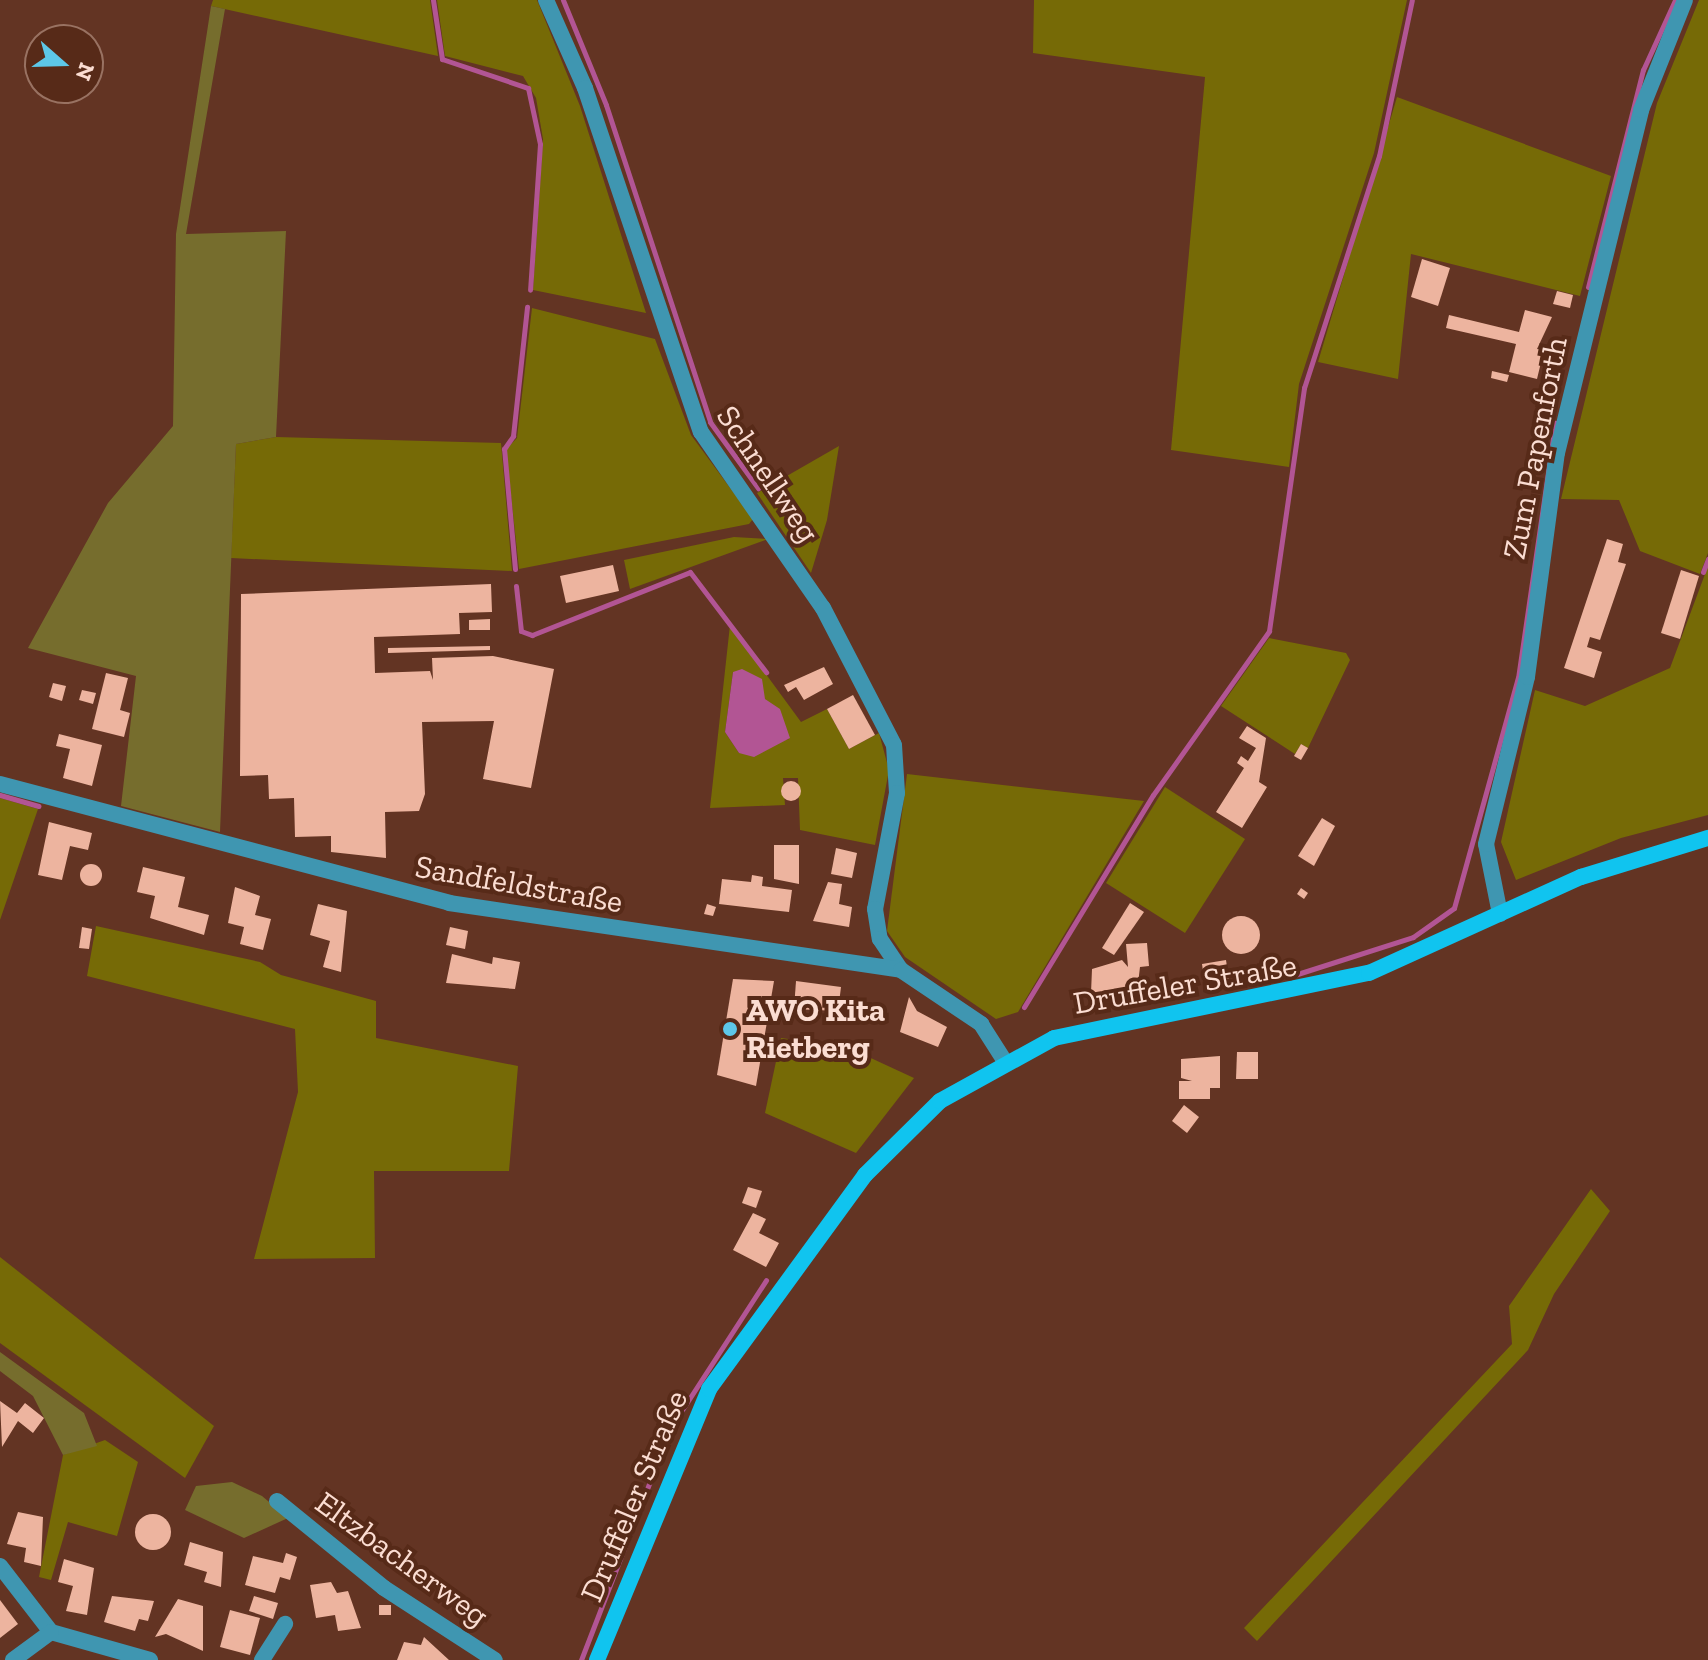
<!DOCTYPE html>
<html>
<head>
<meta charset="utf-8">
<style>
  body { margin:0 }
  #map { position:relative; width:1708px; height:1660px; overflow:hidden; background:#633423; font-family:"Zilla Slab",serif }
  div>[style] { position:absolute }
  [style*='--x'] { left:calc(var(--x)*1px); top:calc(var(--y)*1px); width:calc(var(--w)*1px); rotate:calc(var(--a)*1deg) }
  .green>* { inset:0; background:#766a06 }
  .forest>* { inset:0; background:#766d2d }
  .water>* { inset:0; background:#b25594 }
  .stream>* { height:5px; margin:-2.5px; padding:0 2.5px; transform-origin:2.5px; border-radius:2.5px; background:#b25594 }
  .building>* { inset:0; background:#edb49f }
  .round { border-radius:50% }
  .street>* { height:16px; margin:-8px; padding:0 8px; transform-origin:8px; border-radius:8px; background:#3f96b1 }
  .secondary>* { height:16px; margin:-8px; padding:0 8px; transform-origin:8px; border-radius:8px; background:#10c4ef }
  .dots>* { width:22px; height:22px; translate:-50% -50%; box-sizing:border-box; border:4px solid #572a18; border-radius:50% }
  span { translate:-50% -50%; white-space:nowrap; text-align:center; line-height:1.15; -webkit-text-stroke:8px #572a18; paint-order:stroke }
  .street-label { font-size:32px; color:#fbddd2 }
  .poi-label { font-size:32px; color:#fbddd2; font-weight:700 }
  .left { translate:0 -50%; text-align:left }
  .north { position:absolute; left:24px; top:24px; width:80px; height:80px; box-sizing:border-box; background:#572a18; border:2px solid #997262; border-radius:50%; rotate:110deg; font-size:22px; font-weight:700; line-height:32px; text-align:center; color:#fbddd2 }
  .north::after { content:''; display:block; margin:auto; width:28px; height:36px; background:#5dc7e8; clip-path:polygon(50% 0,100% 100%,50% 72%,0 100%) }
</style>
</head>
<body>
<div id="map">
  <div class="green">
    <i style="clip-path:polygon(213px 0,430px 0,438px 56px,211px 6px)"></i>
    <i style="clip-path:polygon(437px 0,537px 0,580px 106px,646px 313px,533px 290px,543px 139px,536px 98px,523px 76px,445px 56px)"></i>
    <i style="clip-path:polygon(1034px 0,1407px 0,1374px 153px,1299px 384px,1289px 467px,1171px 450px,1205px 77px,1033px 53px)"></i>
    <i style="clip-path:polygon(1699px 0,1708px 0,1708px 553px,1700px 574px,1640px 551px,1619px 500px,1561px 499px,1657px 103px)"></i>
    <i style="clip-path:polygon(1397px 97px,1611px 176px,1580px 296px,1411px 254px,1398px 379px,1318px 362px)"></i>
    <i style="clip-path:polygon(532px 308px,655px 339px,691px 435px,753px 519px,749px 524px,519px 569px,506px 449px,517px 438px)"></i>
    <i style="clip-path:polygon(276px 437px,501px 443px,512px 571px,231px 558px,236px 444px)"></i>
    <i style="clip-path:polygon(839px 446px,827px 520px,811px 573px,757px 493px)"></i>
    <i style="clip-path:polygon(734px 537px,768px 539px,630px 589px,624px 560px)"></i>
    <i style="clip-path:polygon(1708px 566px,1708px 815px,1621px 838px,1516px 880px,1501px 842px,1535px 690px,1585px 706px,1670px 668px)"></i>
    <i style="clip-path:polygon(evenodd,730px 625px,801px 722px,827px 709px,849px 749px,879px 733px,889px 770px,875px 845px,800px 830px,798px 778px,783px 778px,785px 805px,710px 808px,730px 625px,733px 672px,765px 699px,789px 739px,739px 753px,725px 732px,733px 672px)"></i>
    <i style="clip-path:polygon(1269px 638px,1346px 653px,1350px 660px,1308px 748px,1301px 744px,1295px 754px,1221px 706px)"></i>
    <i style="clip-path:polygon(907px 774px,1144px 801px,1018px 1012px,996px 1019px,905px 957px,887px 931px)"></i>
    <i style="clip-path:polygon(1165px 787px,1245px 839px,1185px 933px,1106px 883px)"></i>
    <i style="clip-path:polygon(0 798px,38px 809px,0 920px)"></i>
    <i style="clip-path:polygon(96px 926px,260px 962px,281px 975px,376px 1001px,376px 1038px,518px 1066px,509px 1171px,374px 1171px,375px 1258px,254px 1259px,298px 1092px,295px 1029px,87px 976px)"></i>
    <i style="clip-path:polygon(781px 1038px,847px 1047px,914px 1078px,856px 1153px,765px 1113px)"></i>
    <i style="clip-path:polygon(1591px 1189px,1610px 1211px,1554px 1294px,1528px 1350px,1257px 1641px,1244px 1628px,1512px 1344px,1509px 1306px)"></i>
    <i style="clip-path:polygon(0 1257px,214px 1426px,185px 1478px,0 1343px)"></i>
    <i style="clip-path:polygon(105px 1440px,138px 1462px,117px 1536px,68px 1522px,51px 1580px,39px 1577px,63px 1455px)"></i>
  </div>
  <div class="forest">
    <i style="clip-path:polygon(211px 6px,225px 9px,186px 234px,286px 231px,276px 437px,236px 444px,220px 832px,121px 806px,136px 676px,28px 648px,108px 503px,173px 426px,176px 234px)"></i>
    <i style="clip-path:polygon(0 1352px,84px 1413px,97px 1446px,63px 1455px,33px 1396px,0 1371px)"></i>
    <i style="clip-path:polygon(232px 1482px,262px 1496px,288px 1518px,244px 1538px,185px 1510px,196px 1486px)"></i>
  </div>
  <div class="water">
    <i style="clip-path:polygon(742px 669px,762px 679px,765px 699px,780px 709px,790px 738px,754px 757px,739px 753px,725px 732px,733px 672px)"></i>
  </div>
  <div class="stream">
    <i style="--x:433;--y:0;--w:60;--a:81.3"></i>
    <i style="--x:442;--y:59;--w:91;--a:18.6"></i>
    <i style="--x:528;--y:88;--w:57;--a:77.9"></i>
    <i style="--x:540;--y:144;--w:146;--a:93.9"></i>
    <i style="--x:563;--y:0;--w:113;--a:67.7"></i>
    <i style="--x:606;--y:105;--w:334;--a:71.8"></i>
    <i style="--x:710;--y:422;--w:82;--a:54"></i>
    <i style="--x:1588;--y:287;--w:224;--a:-75.8"></i>
    <i style="--x:1643;--y:70;--w:77;--a:-65.4"></i>
    <i style="--x:515;--y:569;--w:121;--a:-95.2"></i>
    <i style="--x:504;--y:449;--w:16;--a:-55"></i>
    <i style="--x:513;--y:436;--w:130;--a:-83.8"></i>
    <i style="--x:1703;--y:572;--w:14;--a:-69"></i>
    <i style="--x:516;--y:586;--w:45;--a:83.7"></i>
    <i style="--x:521;--y:631;--w:12;--a:20"></i>
    <i style="--x:532;--y:635;--w:170;--a:-21.7"></i>
    <i style="--x:690;--y:572;--w:126;--a:52.8"></i>
    <i style="--x:0;--y:795;--w:40;--a:16"></i>
    <i style="--x:1288;--y:977;--w:131;--a:-17.7"></i>
    <i style="--x:1413;--y:937;--w:50;--a:-35.3"></i>
    <i style="--x:1454;--y:908;--w:239;--a:-74.5"></i>
    <i style="--x:1518;--y:678;--w:258;--a:-81.7"></i>
    <i style="--x:1024;--y:1007;--w:248;--a:-58.7"></i>
    <i style="--x:1153;--y:795;--w:201;--a:-54.7"></i>
    <i style="--x:1269;--y:631;--w:246;--a:-81.8"></i>
    <i style="--x:1304;--y:388;--w:244;--a:-72.1"></i>
    <i style="--x:1379;--y:156;--w:159;--a:-78.1"></i>
    <i style="--x:581;--y:1660;--w:250;--a:-68.9"></i>
    <i style="--x:671;--y:1427;--w:175;--a:-57.1"></i>
  </div>
  <div class="building">
    <i style="clip-path:polygon(1422px 259px,1450px 268px,1438px 306px,1411px 297px)"></i>
    <i style="clip-path:polygon(1557px 291px,1573px 295px,1570px 308px,1553px 304px)"></i>
    <i style="clip-path:polygon(1525px 310px,1552px 317px,1537px 349px,1544px 350px,1537px 379px,1509px 372px,1516px 344px,1446px 328px,1449px 315px,1519px 332px)"></i>
    <i style="clip-path:polygon(1492px 371px,1509px 375px,1507px 382px,1491px 378px)"></i>
    <i style="clip-path:polygon(1607px 539px,1623px 544px,1618px 562px,1626px 564px,1600px 640px,1590px 637px,1587px 647px,1602px 652px,1594px 678px,1564px 668px)"></i>
    <i style="clip-path:polygon(613px 565px,619px 591px,566px 603px,560px 576px)"></i>
    <i style="clip-path:polygon(1681px 570px,1699px 576px,1680px 639px,1661px 633px)"></i>
    <i style="clip-path:polygon(491px 584px,492px 612px,459px 613px,460px 634px,374px 637px,375px 673px,430px 671px,433px 680px,432px 658px,493px 656px,554px 669px,531px 788px,483px 779px,494px 721px,422px 722px,425px 794px,419px 811px,385px 812px,386px 858px,331px 852px,331px 836px,295px 837px,294px 798px,269px 799px,268px 775px,240px 776px,241px 594px)"></i>
    <i style="clip-path:polygon(490px 619px,490px 630px,469px 630px,469px 620px)"></i>
    <i style="clip-path:polygon(490px 646px,490px 650px,388px 653px,388px 648px)"></i>
    <i style="clip-path:polygon(824px 667px,833px 684px,804px 700px,796px 687px,788px 692px,784px 685px)"></i>
    <i style="clip-path:polygon(106px 673px,128px 678px,120px 710px,130px 713px,124px 737px,92px 729px)"></i>
    <i style="clip-path:polygon(53px 683px,66px 686px,62px 701px,49px 697px)"></i>
    <i style="clip-path:polygon(82px 690px,96px 693px,93px 704px,79px 700px)"></i>
    <i style="clip-path:polygon(853px 695px,875px 735px,849px 749px,827px 709px)"></i>
    <i style="clip-path:polygon(1247px 726px,1266px 738px,1259px 782px,1267px 787px,1242px 828px,1216px 812px,1244px 768px,1237px 763px,1241px 756px,1248px 761px,1256px 748px,1239px 738px)"></i>
    <i style="clip-path:polygon(59px 734px,102px 745px,92px 786px,63px 778px,70px 749px,56px 746px)"></i>
    <i style="clip-path:polygon(1301px 744px,1308px 748px,1301px 760px,1294px 756px)"></i>
    <i class="round" style="left:781px;top:781px;width:20px;height:20px"></i>
    <i style="clip-path:polygon(1322px 818px,1335px 826px,1314px 866px,1298px 856px)"></i>
    <i style="clip-path:polygon(49px 822px,92px 833px,88px 850px,70px 846px,62px 880px,38px 875px)"></i>
    <i style="clip-path:polygon(774px 845px,799px 845px,799px 884px,774px 879px)"></i>
    <i style="clip-path:polygon(836px 848px,857px 853px,852px 878px,831px 874px)"></i>
    <i class="round" style="left:80px;top:864px;width:22px;height:22px"></i>
    <i style="clip-path:polygon(143px 867px,185px 877px,178px 907px,209px 915px,204px 935px,150px 918px,155px 896px,137px 892px)"></i>
    <i style="clip-path:polygon(752px 875px,763px 877px,762px 886px,792px 890px,789px 912px,719px 904px,722px 879px,751px 882px)"></i>
    <i style="clip-path:polygon(828px 882px,842px 884px,839px 904px,852px 907px,849px 927px,813px 921px)"></i>
    <i style="clip-path:polygon(235px 887px,260px 896px,255px 915px,271px 919px,263px 950px,240px 944px,244px 927px,228px 923px)"></i>
    <i style="clip-path:polygon(1301px 888px,1308px 893px,1304px 899px,1297px 894px)"></i>
    <i style="clip-path:polygon(1130px 903px,1144px 912px,1114px 955px,1102px 948px)"></i>
    <i style="clip-path:polygon(318px 904px,347px 911px,341px 972px,323px 967px,330px 941px,310px 935px)"></i>
    <i style="clip-path:polygon(707px 904px,716px 907px,713px 916px,704px 914px)"></i>
    <i class="round" style="left:1222px;top:916px;width:38px;height:38px"></i>
    <i style="clip-path:polygon(82px 927px,92px 929px,89px 949px,79px 948px)"></i>
    <i style="clip-path:polygon(450px 927px,468px 931px,465px 949px,446px 945px)"></i>
    <i style="clip-path:polygon(1147px 943px,1149px 966px,1140px 967px,1137px 992px,1091px 993px,1092px 969px,1122px 960px,1128px 967px,1126px 944px)"></i>
    <i style="clip-path:polygon(452px 954px,492px 964px,493px 957px,520px 962px,515px 989px,446px 983px)"></i>
    <i style="clip-path:polygon(1226px 960px,1229px 981px,1205px 985px,1202px 964px)"></i>
    <i style="clip-path:polygon(733px 979px,774px 981px,756px 1086px,717px 1075px)"></i>
    <i style="clip-path:polygon(796px 981px,841px 987px,838px 1011px,794px 1009px)"></i>
    <i style="clip-path:polygon(909px 997px,917px 1011px,947px 1027px,938px 1047px,900px 1032px)"></i>
    <i style="clip-path:polygon(1237px 1052px,1258px 1052px,1258px 1079px,1236px 1079px)"></i>
    <i style="clip-path:polygon(1220px 1056px,1220px 1088px,1210px 1088px,1210px 1099px,1179px 1099px,1179px 1081px,1192px 1081px,1181px 1078px,1181px 1059px)"></i>
    <i style="clip-path:polygon(1184px 1105px,1199px 1117px,1187px 1133px,1172px 1121px)"></i>
    <i style="clip-path:polygon(748px 1187px,762px 1191px,756px 1208px,742px 1203px)"></i>
    <i style="clip-path:polygon(753px 1213px,766px 1219px,759px 1233px,779px 1243px,766px 1267px,733px 1250px)"></i>
    <i style="clip-path:polygon(0 1401px,17px 1413px,25px 1403px,44px 1418px,33px 1433px,18px 1421px,2px 1447px)"></i>
    <i style="clip-path:polygon(18px 1512px,43px 1517px,41px 1566px,24px 1562px,26px 1548px,7px 1544px)"></i>
    <i class="round" style="left:135px;top:1514px;width:36px;height:36px"></i>
    <i style="clip-path:polygon(190px 1542px,223px 1552px,221px 1587px,204px 1582px,207px 1572px,184px 1565px)"></i>
    <i style="clip-path:polygon(286px 1553px,297px 1557px,290px 1580px,280px 1577px,275px 1593px,245px 1585px,253px 1556px,283px 1563px)"></i>
    <i style="clip-path:polygon(64px 1559px,94px 1568px,87px 1615px,66px 1611px,73px 1586px,58px 1582px)"></i>
    <i style="clip-path:polygon(331px 1582px,337px 1593px,348px 1591px,361px 1628px,338px 1631px,335px 1615px,316px 1618px,310px 1585px)"></i>
    <i style="clip-path:polygon(112px 1596px,154px 1601px,148px 1621px,139px 1619px,135px 1631px,104px 1622px)"></i>
    <i style="clip-path:polygon(254px 1596px,278px 1603px,273px 1619px,249px 1611px)"></i>
    <i style="clip-path:polygon(178px 1599px,203px 1606px,203px 1651px,166px 1634px,155px 1637px)"></i>
    <i style="clip-path:polygon(0 1600px,18px 1624px,0 1638px)"></i>
    <i style="clip-path:polygon(379px 1605px,391px 1605px,391px 1615px,379px 1615px)"></i>
    <i style="clip-path:polygon(230px 1610px,260px 1618px,250px 1655px,220px 1647px)"></i>
    <i style="clip-path:polygon(424px 1637px,449px 1660px,397px 1660px,404px 1642px,421px 1645px)"></i>
  </div>
  <div class="street">
    <i style="--x:546;--y:0;--w:96;--a:66.1"></i>
    <i style="--x:585;--y:88;--w:363;--a:71.4"></i>
    <i style="--x:701;--y:432;--w:214;--a:55.3"></i>
    <i style="--x:823;--y:608;--w:154;--a:62.6"></i>
    <i style="--x:894;--y:745;--w:48;--a:86.4"></i>
    <i style="--x:897;--y:793;--w:118;--a:100.7"></i>
    <i style="--x:875;--y:909;--w:30;--a:81"></i>
    <i style="--x:880;--y:939;--w:37;--a:56"></i>
    <i style="--x:0;--y:784;--w:465;--a:14.8"></i>
    <i style="--x:449;--y:903;--w:457;--a:8.4"></i>
    <i style="--x:901;--y:970;--w:97;--a:34"></i>
    <i style="--x:981;--y:1024;--w:43;--a:57.4"></i>
    <i style="--x:1500;--y:914;--w:71;--a:-101.3"></i>
    <i style="--x:1486;--y:844;--w:172;--a:-76.2"></i>
    <i style="--x:1527;--y:677;--w:226;--a:-82.4"></i>
    <i style="--x:1557;--y:453;--w:353;--a:-76.2"></i>
    <i style="--x:1641;--y:110;--w:118;--a:-68.2"></i>
    <i style="--x:277;--y:1501;--w:138;--a:39.1"></i>
    <i style="--x:384;--y:1588;--w:132;--a:33"></i>
    <i style="--x:0;--y:1566;--w:83;--a:52.3"></i>
    <i style="--x:51;--y:1632;--w:103;--a:15.8"></i>
    <i style="--x:13;--y:1660;--w:47;--a:-36.4"></i>
    <i style="--x:262;--y:1660;--w:43;--a:-57.4"></i>
  </div>
  <div class="secondary">
    <i style="--x:597;--y:1660;--w:293;--a:-67.5"></i>
    <i style="--x:709;--y:1389;--w:265;--a:-53.9"></i>
    <i style="--x:865;--y:1175;--w:105;--a:-44.6"></i>
    <i style="--x:940;--y:1101;--w:130;--a:-28.9"></i>
    <i style="--x:1054;--y:1038;--w:322;--a:-11.7"></i>
    <i style="--x:1369;--y:973;--w:233;--a:-24.4"></i>
    <i style="--x:1581;--y:877;--w:133;--a:-17.1"></i>
  </div>
  <div class="dots">
    <i style="left:730px;top:1029px;background:#5dc7e8"></i>
  </div>
  <div class="street-label">
    <span style="left:1535px;top:448px;rotate:-79deg">Zum Papenforth</span>
    <span style="left:768px;top:474px;rotate:56deg">Schnellweg</span>
    <span style="left:519px;top:884px;rotate:10deg">Sandfeldstraße</span>
    <span style="left:1185px;top:984px;rotate:-10deg">Druffeler Straße</span>
    <span style="left:634px;top:1496px;rotate:-67deg">Druffeler Straße</span>
    <span style="left:402px;top:1559px;rotate:36deg">Eltzbacherweg</span>
  </div>
  <div class="poi-label">
    <span class="left" style="left:746px;top:1029px">AWO Kita<br>Rietberg</span>
  </div>
  <div class="north">N</div>
</div>
</body>
</html>
